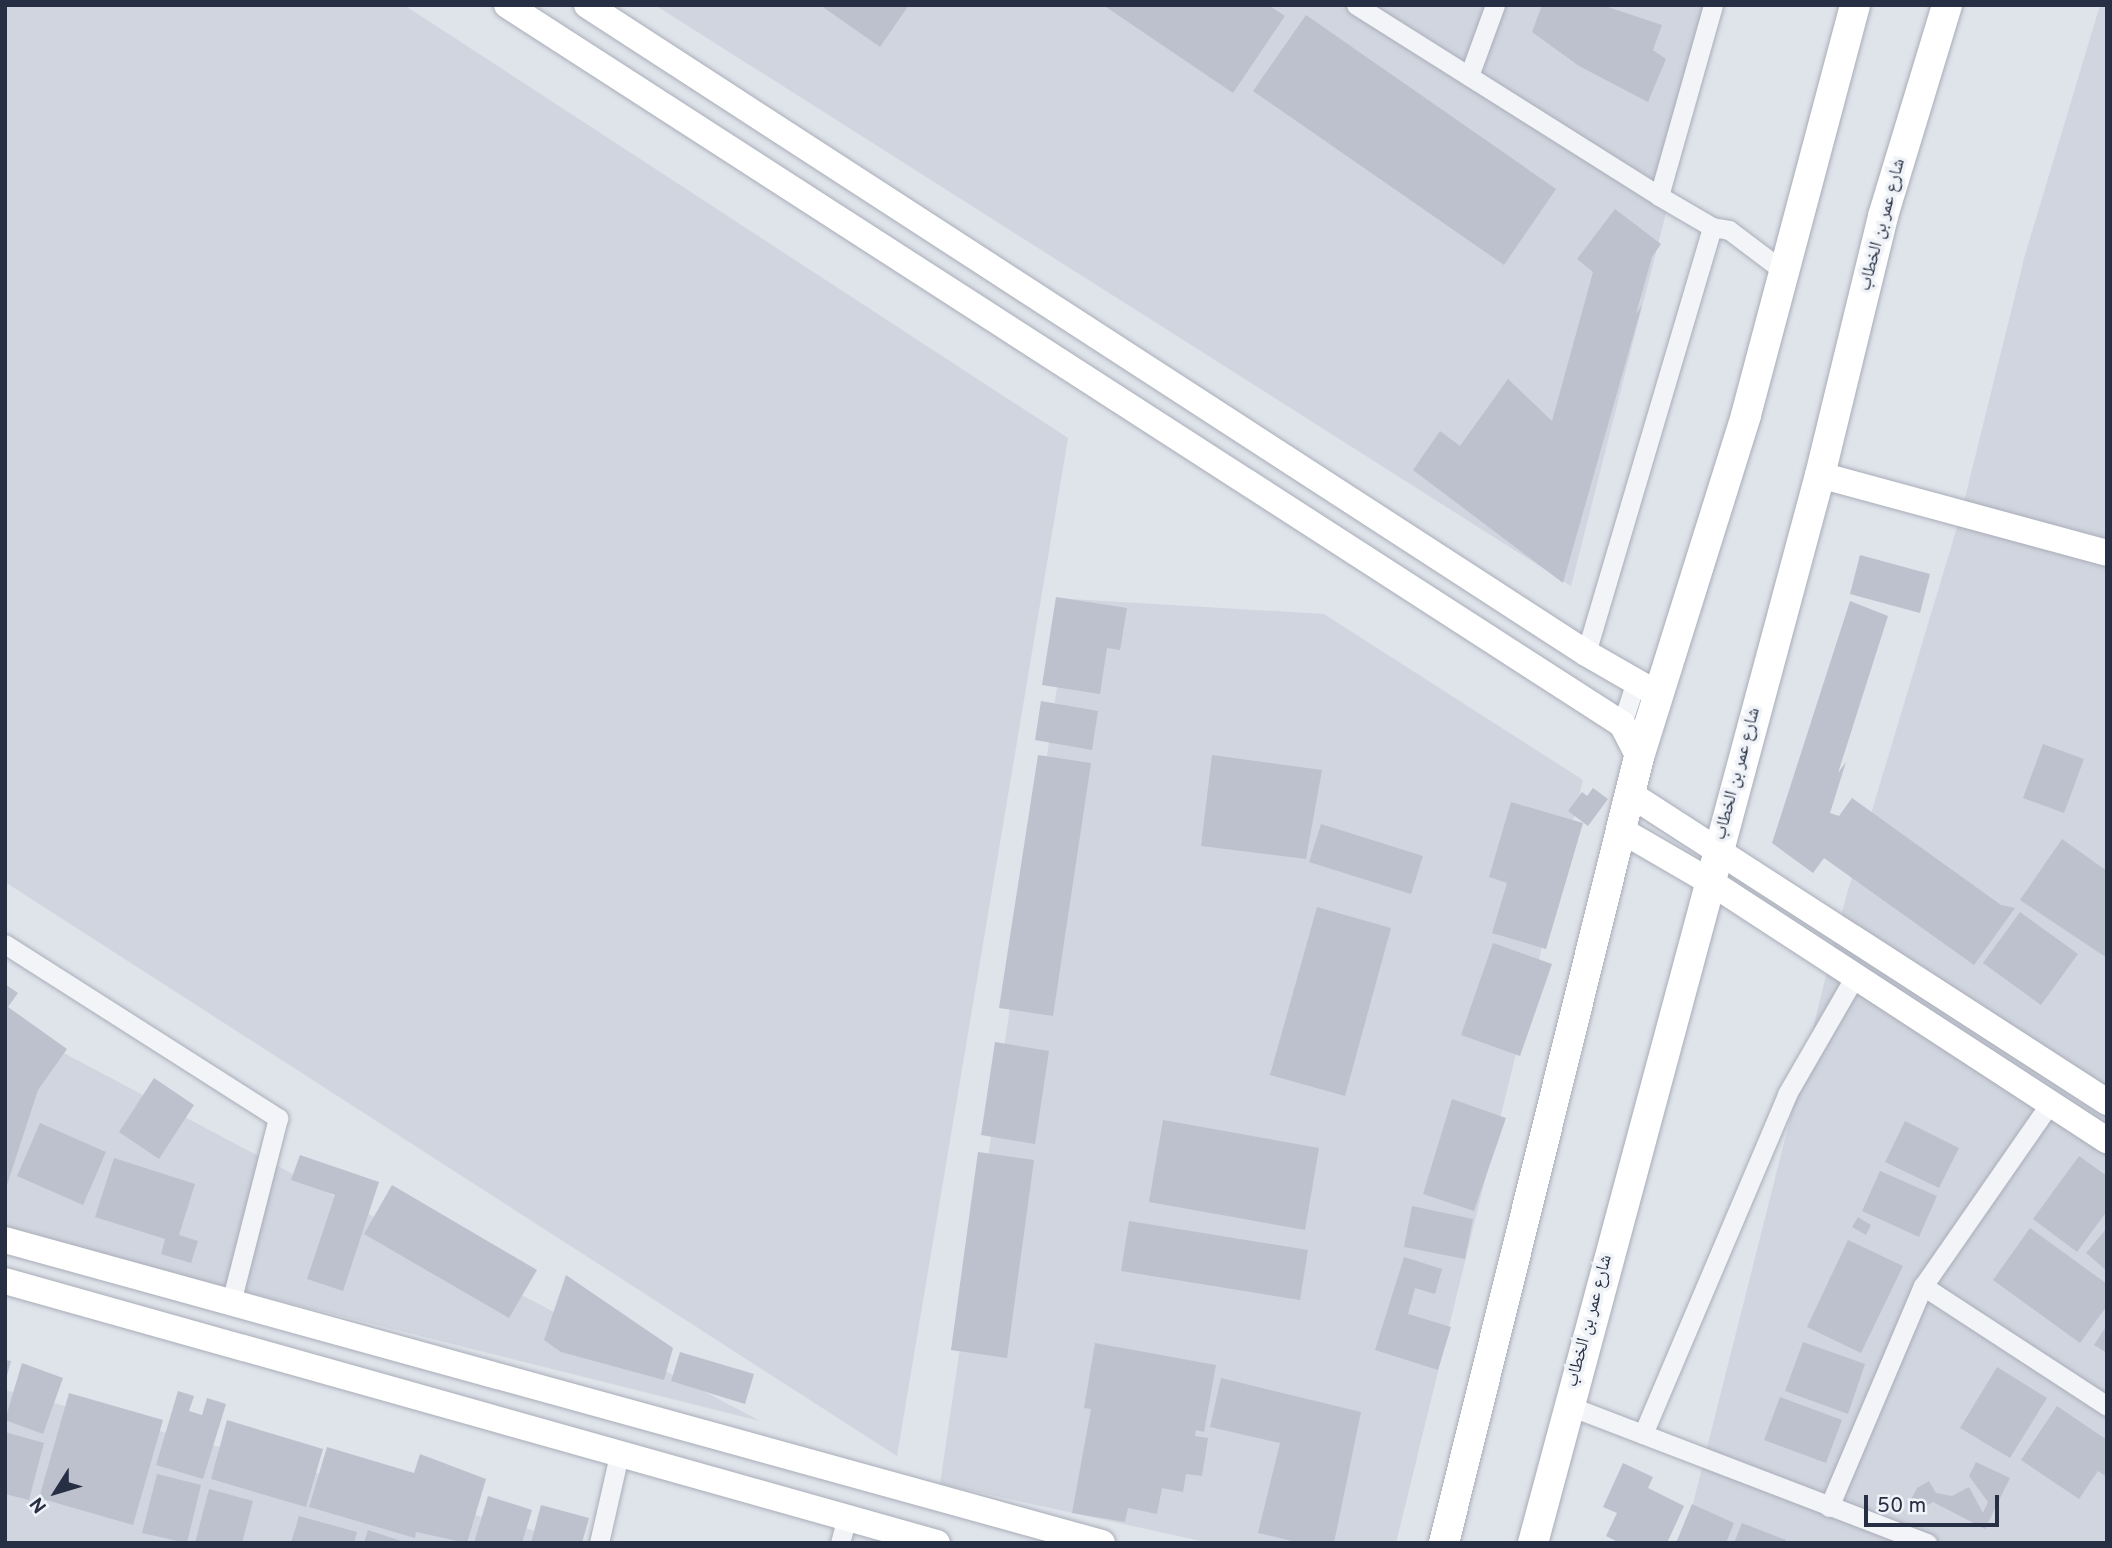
<!DOCTYPE html>
<html>
<head>
<meta charset="utf-8">
<style>
  body { margin:0 }
  #map { position:relative; width:2112px; height:1548px; overflow:hidden; background:#dfe3ea; font-family:Overpass,"Noto Naskh Arabic",sans-serif }
  div>[style] { position:absolute }
  [style*='--x'] { left:calc(var(--x)*1px); top:calc(var(--y)*1px); width:calc(var(--w)*1px); rotate:calc(var(--a)*1deg) }
  .built>* { inset:0; background:#d1d5df }
  .building>* { inset:0; background:#bcc1cd }
  .roads { filter:drop-shadow(0 0 2px #a8adb8) drop-shadow(0 0 2px #a8adb8) }
  .street>* { height:19px; margin:-9.5px; padding:0 9.5px; transform-origin:9.5px; border-radius:9.5px; background:#f2f4f8 }
  .secondary>* { height:26px; margin:-13px; padding:0 13px; transform-origin:13px; border-radius:13px; background:#fff }
  .primary>* { height:30px; margin:-15px; padding:0 15px; transform-origin:15px; border-radius:15px; background:#fff }
  span { translate:-50% -50%; white-space:nowrap; text-align:center; line-height:1.15; -webkit-text-stroke:7px #eff2f7; paint-order:stroke }
  .street-label { font-size:18px; color:#262f43 }
  .frame { position:absolute; inset:0; border:7px solid #262f43; pointer-events:none }
  .north { position:absolute; left:21px; top:1457px; width:70px; height:70px; -webkit-text-stroke:5px #eff2f7; paint-order:stroke; rotate:233deg; font-size:19px; font-weight:700; line-height:28px; text-align:center; color:#262f43 }
  .north::after { content:''; display:block; margin:auto; width:24px; height:32px; background:#262f43; clip-path:polygon(50% 0,100% 100%,50% 72%,0 100%) }
  .scale { position:absolute; left:1864px; top:1495px; width:135px; height:32px; box-sizing:border-box; border:4px solid #262f43; border-top:0; padding-left:9px; font-size:21px; line-height:24px; white-space:nowrap; color:#262f43; -webkit-text-stroke:5px #eff2f7; paint-order:stroke }
</style>
</head>
<body>
<div id="map">
  <div class="built">
    <i style="clip-path:polygon(5px 5px,404px 5px,1068px 438px,897px 1456px,5px 882px)"></i>
    <i style="clip-path:polygon(655px 5px,1719px 5px,1571px 586px)"></i>
    <i style="clip-path:polygon(2100px 5px,2107px 5px,2107px 1543px,1683px 1543px,1846px 897px,1961px 514px,2025px 255px)"></i>
    <i style="clip-path:polygon(1070px 599px,1324px 614px,1583px 780px,1396px 1543px,1210px 1543px,940px 1484px)"></i>
    <i style="clip-path:polygon(5px 1022px,760px 1421px,5px 1232px)"></i>
    <i style="clip-path:polygon(5px 1390px,581px 1543px,5px 1543px)"></i>
  </div>
  <div class="building">
    <i style="clip-path:polygon(820px 5px,909px 5px,880px 47px)"></i>
    <i style="clip-path:polygon(1103px 5px,1268px 5px,1285px 16px,1233px 93px)"></i>
    <i style="clip-path:polygon(1542px 5px,1602px 5px,1662px 25px,1653px 50px,1666px 59px,1648px 102px,1579px 66px,1532px 32px)"></i>
    <i style="clip-path:polygon(1306px 15px,1556px 189px,1504px 265px,1253px 91px)"></i>
    <i style="clip-path:polygon(1615px 209px,1661px 244px,1652px 257px,1636px 314px,1642px 305px,1563px 583px,1413px 470px,1440px 431px,1460px 446px,1508px 379px,1552px 421px,1593px 272px,1577px 259px)"></i>
    <i style="clip-path:polygon(1860px 555px,1930px 574px,1920px 613px,1850px 594px)"></i>
    <i style="clip-path:polygon(1056px 597px,1127px 608px,1120px 650px,1107px 648px,1100px 694px,1042px 685px)"></i>
    <i style="clip-path:polygon(1850px 601px,1888px 616px,1838px 773px,1846px 762px,1830px 813px,1839px 816px,1852px 798px,2001px 905px,2015px 908px,1974px 965px,1824px 858px,1813px 873px,1772px 843px)"></i>
    <i style="clip-path:polygon(1041px 701px,1098px 711px,1092px 750px,1035px 740px)"></i>
    <i style="clip-path:polygon(2043px 744px,2084px 759px,2064px 813px,2023px 798px)"></i>
    <i style="clip-path:polygon(1038px 755px,1091px 763px,1053px 1016px,999px 1008px)"></i>
    <i style="clip-path:polygon(1212px 755px,1322px 770px,1306px 859px,1201px 846px)"></i>
    <i style="clip-path:polygon(1593px 788px,1608px 799px,1588px 826px,1568px 811px,1582px 792px,1587px 796px)"></i>
    <i style="clip-path:polygon(1511px 802px,1583px 823px,1546px 949px,1492px 933px,1507px 883px,1489px 877px)"></i>
    <i style="clip-path:polygon(1321px 824px,1423px 856px,1411px 894px,1309px 862px)"></i>
    <i style="clip-path:polygon(2062px 839px,2107px 871px,2107px 958px,2020px 900px)"></i>
    <i style="clip-path:polygon(1317px 907px,1391px 928px,1345px 1096px,1270px 1075px)"></i>
    <i style="clip-path:polygon(2020px 912px,2078px 954px,2041px 1005px,1983px 963px)"></i>
    <i style="clip-path:polygon(1493px 943px,1552px 964px,1520px 1056px,1461px 1035px)"></i>
    <i style="clip-path:polygon(5px 984px,18px 993px,8px 1007px,67px 1049px,38px 1090px,6px 1188px)"></i>
    <i style="clip-path:polygon(995px 1042px,1049px 1051px,1035px 1144px,981px 1135px)"></i>
    <i style="clip-path:polygon(154px 1078px,194px 1105px,159px 1159px,119px 1132px)"></i>
    <i style="clip-path:polygon(1452px 1099px,1506px 1118px,1474px 1211px,1423px 1194px)"></i>
    <i style="clip-path:polygon(1163px 1120px,1319px 1148px,1305px 1230px,1149px 1202px)"></i>
    <i style="clip-path:polygon(1905px 1121px,1959px 1148px,1939px 1188px,1885px 1162px)"></i>
    <i style="clip-path:polygon(40px 1123px,106px 1152px,83px 1205px,17px 1176px)"></i>
    <i style="clip-path:polygon(978px 1152px,1034px 1160px,1007px 1358px,951px 1350px)"></i>
    <i style="clip-path:polygon(300px 1155px,379px 1182px,343px 1291px,307px 1279px,335px 1195px,291px 1180px)"></i>
    <i style="clip-path:polygon(2079px 1156px,2107px 1176px,2107px 1211px,2077px 1252px,2033px 1219px)"></i>
    <i style="clip-path:polygon(114px 1158px,195px 1184px,179px 1235px,198px 1241px,191px 1263px,161px 1254px,165px 1239px,95px 1217px)"></i>
    <i style="clip-path:polygon(1880px 1171px,1937px 1196px,1919px 1237px,1862px 1211px)"></i>
    <i style="clip-path:polygon(392px 1185px,537px 1270px,509px 1318px,364px 1234px)"></i>
    <i style="clip-path:polygon(1412px 1206px,1473px 1219px,1465px 1259px,1404px 1247px)"></i>
    <i style="clip-path:polygon(1858px 1217px,1871px 1225px,1866px 1235px,1852px 1227px)"></i>
    <i style="clip-path:polygon(1129px 1221px,1308px 1250px,1300px 1300px,1121px 1271px)"></i>
    <i style="clip-path:polygon(2030px 1228px,2107px 1284px,2107px 1306px,2080px 1343px,1993px 1280px)"></i>
    <i style="clip-path:polygon(2107px 1228px,2107px 1271px,2086px 1253px)"></i>
    <i style="clip-path:polygon(1848px 1240px,1903px 1266px,1861px 1353px,1807px 1327px)"></i>
    <i style="clip-path:polygon(1404px 1257px,1442px 1269px,1435px 1294px,1415px 1288px,1408px 1314px,1451px 1327px,1438px 1370px,1375px 1350px)"></i>
    <i style="clip-path:polygon(566px 1275px,673px 1348px,664px 1380px,561px 1352px,544px 1340px)"></i>
    <i style="clip-path:polygon(2107px 1325px,2107px 1353px,2094px 1345px)"></i>
    <i style="clip-path:polygon(1803px 1342px,1865px 1364px,1848px 1414px,1785px 1391px)"></i>
    <i style="clip-path:polygon(1095px 1343px,1216px 1365px,1204px 1432px,1196px 1430px,1195px 1436px,1208px 1438px,1202px 1476px,1186px 1474px,1183px 1492px,1162px 1488px,1157px 1514px,1128px 1508px,1125px 1522px,1072px 1513px,1091px 1409px,1084px 1408px)"></i>
    <i style="clip-path:polygon(680px 1352px,754px 1374px,745px 1404px,671px 1381px)"></i>
    <i style="clip-path:polygon(5px 1360px,11px 1361px,6px 1379px,5px 1378px)"></i>
    <i style="clip-path:polygon(22px 1363px,63px 1378px,43px 1434px,5px 1420px)"></i>
    <i style="clip-path:polygon(1997px 1367px,2047px 1398px,2010px 1458px,1960px 1428px)"></i>
    <i style="clip-path:polygon(1221px 1378px,1361px 1412px,1334px 1543px,1300px 1543px,1258px 1533px,1280px 1443px,1210px 1427px)"></i>
    <i style="clip-path:polygon(178px 1391px,194px 1396px,189px 1411px,202px 1415px,207px 1398px,226px 1404px,203px 1479px,156px 1465px)"></i>
    <i style="clip-path:polygon(69px 1393px,163px 1420px,133px 1525px,39px 1498px)"></i>
    <i style="clip-path:polygon(1780px 1397px,1842px 1420px,1826px 1463px,1764px 1440px)"></i>
    <i style="clip-path:polygon(2057px 1406px,2107px 1440px,2107px 1477px,2098px 1471px,2079px 1499px,2021px 1460px)"></i>
    <i style="clip-path:polygon(227px 1420px,323px 1449px,306px 1507px,211px 1479px)"></i>
    <i style="clip-path:polygon(5px 1432px,44px 1443px,29px 1500px,5px 1494px)"></i>
    <i style="clip-path:polygon(327px 1447px,414px 1473px,420px 1454px,486px 1479px,467px 1543px,416px 1532px,415px 1538px,309px 1507px)"></i>
    <i style="clip-path:polygon(1976px 1462px,2010px 1478px,1985px 1529px,1933px 1502px,1919px 1510px,1908px 1505px,1917px 1488px,1929px 1481px,1936px 1493px,1952px 1496px,1969px 1487px,1983px 1513px,1988px 1502px,1969px 1476px)"></i>
    <i style="clip-path:polygon(1623px 1463px,1653px 1477px,1648px 1488px,1684px 1506px,1667px 1543px,1620px 1543px,1606px 1536px,1617px 1513px,1603px 1507px)"></i>
    <i style="clip-path:polygon(157px 1474px,201px 1485px,187px 1543px,142px 1533px)"></i>
    <i style="clip-path:polygon(209px 1489px,253px 1501px,242px 1543px,195px 1543px)"></i>
    <i style="clip-path:polygon(488px 1496px,532px 1510px,522px 1543px,474px 1543px)"></i>
    <i style="clip-path:polygon(1692px 1504px,1734px 1523px,1726px 1543px,1676px 1543px)"></i>
    <i style="clip-path:polygon(541px 1505px,589px 1518px,582px 1543px,531px 1543px)"></i>
    <i style="clip-path:polygon(299px 1516px,357px 1532px,354px 1543px,291px 1543px)"></i>
    <i style="clip-path:polygon(1742px 1523px,1786px 1540px,1785px 1543px,1734px 1543px)"></i>
    <i style="clip-path:polygon(368px 1530px,404px 1542px,404px 1543px,364px 1543px)"></i>
  </div>
  <div class="roads">
    <div class="street">
      <i style="--x:1356;--y:5;--w:358;--a:32.2"></i>
      <i style="--x:1659;--y:196;--w:61;--a:30.3"></i>
      <i style="--x:1712;--y:227;--w:17;--a:10"></i>
      <i style="--x:1729;--y:230;--w:66;--a:37"></i>
      <i style="--x:1469;--y:76;--w:76;--a:-69.9"></i>
      <i style="--x:1659;--y:196;--w:198;--a:-74.2"></i>
      <i style="--x:1586;--y:653;--w:444;--a:-73.5"></i>
      <i style="--x:1622;--y:724;--w:45;--a:-72"></i>
      <i style="--x:5;--y:944;--w:324;--a:32.5"></i>
      <i style="--x:278;--y:1118;--w:191;--a:104.3"></i>
      <i style="--x:1923;--y:1286;--w:220;--a:33.1"></i>
      <i style="--x:1567;--y:1405;--w:386;--a:21"></i>
      <i style="--x:1643;--y:1434;--w:369;--a:-67"></i>
      <i style="--x:1787;--y:1094;--w:136;--a:-60"></i>
      <i style="--x:1829;--y:1507;--w:240;--a:-67"></i>
      <i style="--x:1923;--y:1286;--w:223;--a:-55.2"></i>
      <i style="--x:599;--y:1543;--w:90;--a:-77.2"></i>
      <i style="--x:840;--y:1543;--w:24;--a:-75"></i>
    </div>
    <div class="secondary">
      <i style="--x:507;--y:5;--w:1327;--a:32.82"></i>
      <i style="--x:1622;--y:724;--w:37;--a:63"></i>
      <i style="--x:587;--y:5;--w:1191;--a:32.97"></i>
      <i style="--x:1586;--y:653;--w:84;--a:29.9"></i>
      <i style="--x:1820;--y:475;--w:297;--a:15.2"></i>
      <i style="--x:1630;--y:794;--w:568;--a:32.85"></i>
      <i style="--x:1621;--y:830;--w:102;--a:30.1"></i>
      <i style="--x:1709;--y:881;--w:475;--a:33.1"></i>
      <i style="--x:5;--y:1240;--w:1138;--a:15.44"></i>
      <i style="--x:5;--y:1281;--w:968;--a:15.7"></i>
    </div>
    <div class="primary">
      <i style="--x:1444;--y:1543;--w:810;--a:-76.07"></i>
      <i style="--x:1639;--y:757;--w:358;--a:-72.6"></i>
      <i style="--x:1746;--y:415;--w:424;--a:-75.1"></i>
      <i style="--x:1533;--y:1543;--w:1106;--a:-74.96"></i>
      <i style="--x:1820;--y:475;--w:267;--a:-76.3"></i>
      <i style="--x:1883;--y:216;--w:220;--a:-73.1"></i>
    </div>
  </div>
  <div class="street-label">
    <span style="left:1883px;top:225px;rotate:-75deg">شارع عمر بن الخطاب</span>
    <span style="left:1738px;top:774px;rotate:-75deg">شارع عمر بن الخطاب</span>
    <span style="left:1590px;top:1321px;rotate:-75deg">شارع عمر بن الخطاب</span>
  </div>
  <div class="frame"></div>
  <div class="north">N</div>
  <div class="scale">50 m</div>
</div>
</body>
</html>
